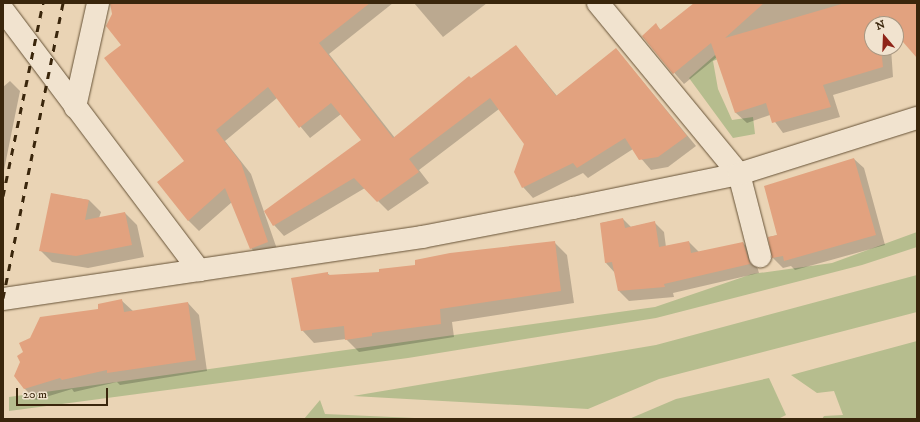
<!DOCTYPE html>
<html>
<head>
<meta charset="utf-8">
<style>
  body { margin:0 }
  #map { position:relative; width:920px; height:422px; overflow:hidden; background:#ead4b5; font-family:"IM FELL DW Pica",serif }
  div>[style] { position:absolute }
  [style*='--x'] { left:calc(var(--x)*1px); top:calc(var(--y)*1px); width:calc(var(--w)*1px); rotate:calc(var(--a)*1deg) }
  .green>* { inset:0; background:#b6bd8e }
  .shadow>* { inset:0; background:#0003 }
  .building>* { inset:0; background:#e2a27f }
  .roads { filter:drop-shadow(0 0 1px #665236) drop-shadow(0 0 1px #665236) }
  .minor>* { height:22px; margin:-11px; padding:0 11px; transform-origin:11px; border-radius:11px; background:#f1e3cf }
  .rail>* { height:3px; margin-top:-1.5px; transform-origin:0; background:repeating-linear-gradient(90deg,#3a260c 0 7px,transparent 0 14px) }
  span { translate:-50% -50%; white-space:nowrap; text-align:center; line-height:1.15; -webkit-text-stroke:3px #f1e3cf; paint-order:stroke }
  .frame { position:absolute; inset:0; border:4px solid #3a260c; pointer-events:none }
  .north { position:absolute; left:864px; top:16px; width:40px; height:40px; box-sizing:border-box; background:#f1e3cf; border:1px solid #a89781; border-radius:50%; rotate:341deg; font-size:11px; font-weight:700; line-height:16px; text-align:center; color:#3a260c }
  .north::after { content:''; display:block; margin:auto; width:14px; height:18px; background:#8f2418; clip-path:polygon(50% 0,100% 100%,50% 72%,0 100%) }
  .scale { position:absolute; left:16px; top:388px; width:92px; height:18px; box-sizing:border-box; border:2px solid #3a260c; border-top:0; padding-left:5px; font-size:12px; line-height:14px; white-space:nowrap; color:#3a260c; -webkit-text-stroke:3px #f1e3cf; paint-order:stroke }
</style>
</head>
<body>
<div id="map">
  <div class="green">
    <i style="clip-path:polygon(730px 42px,734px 53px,713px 61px,718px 89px,732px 120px,753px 117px,755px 134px,733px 138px,689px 78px)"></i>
    <i style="clip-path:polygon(917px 232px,917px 247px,862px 265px,656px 318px,408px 358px,9px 411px,9px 397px,655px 307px,752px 274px,832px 263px)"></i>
    <i style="clip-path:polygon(917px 275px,917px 312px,659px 379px,588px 409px,353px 396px,656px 345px)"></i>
    <i style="clip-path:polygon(917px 341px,917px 419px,822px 419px,824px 416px,843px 415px,834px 391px,817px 393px,791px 375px)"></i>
    <i style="clip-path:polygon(769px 378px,786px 415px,778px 419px,629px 419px,676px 399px)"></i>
    <i style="clip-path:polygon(320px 400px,325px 414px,437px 419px,304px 419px)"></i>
  </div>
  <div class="shadow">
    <i style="clip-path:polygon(110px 3px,393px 3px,329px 54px,395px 138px,516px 46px,557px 96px,616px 49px,696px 146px,668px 167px,651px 170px,633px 149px,588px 178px,583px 173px,533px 198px,523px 187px,525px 143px,499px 109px,419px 170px,429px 183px,388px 211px,365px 188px,284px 236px,274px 225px,363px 141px,341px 114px,310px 138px,277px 98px,225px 141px,251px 174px,278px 252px,261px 259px,251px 248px,232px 202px,199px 231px,188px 220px,185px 161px)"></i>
    <i style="clip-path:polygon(414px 3px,487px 3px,443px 37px)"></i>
    <i style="clip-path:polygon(696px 3px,917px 3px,917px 56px,896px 32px,896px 24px,872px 24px,872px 48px,891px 48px,893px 77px,833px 95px,840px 117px,783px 133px,770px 115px,747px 123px,736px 113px,717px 57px,684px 84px,643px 37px,656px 25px,661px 30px)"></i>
    <i style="clip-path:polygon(10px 81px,20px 91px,3px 175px,3px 87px)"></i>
    <i style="clip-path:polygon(854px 159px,864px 168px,885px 245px,795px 270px,791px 266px,783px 268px,773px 258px,769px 237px,778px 235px)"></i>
    <i style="clip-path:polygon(52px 194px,89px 200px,101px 212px,99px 218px,125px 213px,137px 225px,144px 257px,88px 268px,52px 262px,40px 250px)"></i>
    <i style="clip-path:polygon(623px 219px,631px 227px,654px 222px,664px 232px,666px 247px,689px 242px,699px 252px,743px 243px,753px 253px,759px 273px,673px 293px,674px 297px,629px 301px,619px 291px,615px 273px,606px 263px,601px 223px)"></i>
    <i style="clip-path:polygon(554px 242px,567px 255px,574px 303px,452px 322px,454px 337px,359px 352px,346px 339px,314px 343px,302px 330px,327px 273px,331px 276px,380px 273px)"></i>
    <i style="clip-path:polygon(121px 300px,134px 312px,188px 303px,199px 315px,207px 371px,120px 385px,117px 382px,74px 392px,72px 389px,36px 400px,24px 388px,99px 310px)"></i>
  </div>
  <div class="building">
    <i style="clip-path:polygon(110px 3px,370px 3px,319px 43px,393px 138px,469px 76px,471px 78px,516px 45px,556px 96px,616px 48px,687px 136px,658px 157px,639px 160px,625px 138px,577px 168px,573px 163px,522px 188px,514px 172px,524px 144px,490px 98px,409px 159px,419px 172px,377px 202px,354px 178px,273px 226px,264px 211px,361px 140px,331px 103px,299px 128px,268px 87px,216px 130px,241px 163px,268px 242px,250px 249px,225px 188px,188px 221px,157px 182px,184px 161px,104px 58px,121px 45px,106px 26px,112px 14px)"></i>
    <i style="clip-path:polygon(694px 3px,764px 3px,725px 38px,845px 3px,917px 3px,917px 58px,896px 34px,896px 24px,887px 24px,879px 15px,880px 24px,872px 24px,872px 48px,881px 48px,883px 67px,823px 85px,831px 107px,772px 123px,766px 103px,735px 113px,711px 43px,673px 74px,642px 36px,656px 23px,660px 30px)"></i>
    <i style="clip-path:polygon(854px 158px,876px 235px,784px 261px,783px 256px,772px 258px,768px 237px,777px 235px,764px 186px)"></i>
    <i style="clip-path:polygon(51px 193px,89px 200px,85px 220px,125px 212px,132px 245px,76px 256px,39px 251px)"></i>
    <i style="clip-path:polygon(623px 218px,625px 228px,655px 221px,659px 247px,689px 241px,691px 253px,743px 242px,750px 264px,664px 284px,665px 287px,618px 291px,612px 262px,605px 263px,600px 223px)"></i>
    <i style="clip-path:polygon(555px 241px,561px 291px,440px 309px,441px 324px,372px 333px,372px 336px,345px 340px,344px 326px,301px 331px,291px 278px,328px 272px,328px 275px,379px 272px,379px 269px,415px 265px,415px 260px,450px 253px)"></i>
    <i style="clip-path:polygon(122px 299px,124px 312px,188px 302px,196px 360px,107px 373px,107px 370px,62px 380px,60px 378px,24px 389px,14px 376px,20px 362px,17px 356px,23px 352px,19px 343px,30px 338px,40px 317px,98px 309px,98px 304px)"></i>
  </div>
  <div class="roads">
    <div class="minor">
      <i style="--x:598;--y:3;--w:222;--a:50.5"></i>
      <i style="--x:739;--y:174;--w:85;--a:75.6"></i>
      <i style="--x:3;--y:10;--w:326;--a:53"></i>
      <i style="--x:75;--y:107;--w:107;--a:-77.5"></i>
      <i style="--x:3;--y:299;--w:424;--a:-8.4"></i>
      <i style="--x:422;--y:237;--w:154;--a:-10.9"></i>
      <i style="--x:573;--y:208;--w:169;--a:-11.6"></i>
      <i style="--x:739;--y:174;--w:187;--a:-17.5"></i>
    </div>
  </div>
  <div class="rail">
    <i style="--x:3;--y:196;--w:197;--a:-78.3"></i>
    <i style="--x:3;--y:298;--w:301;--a:-78.5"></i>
  </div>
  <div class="frame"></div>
  <div class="north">N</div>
  <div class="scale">20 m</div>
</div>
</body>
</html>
